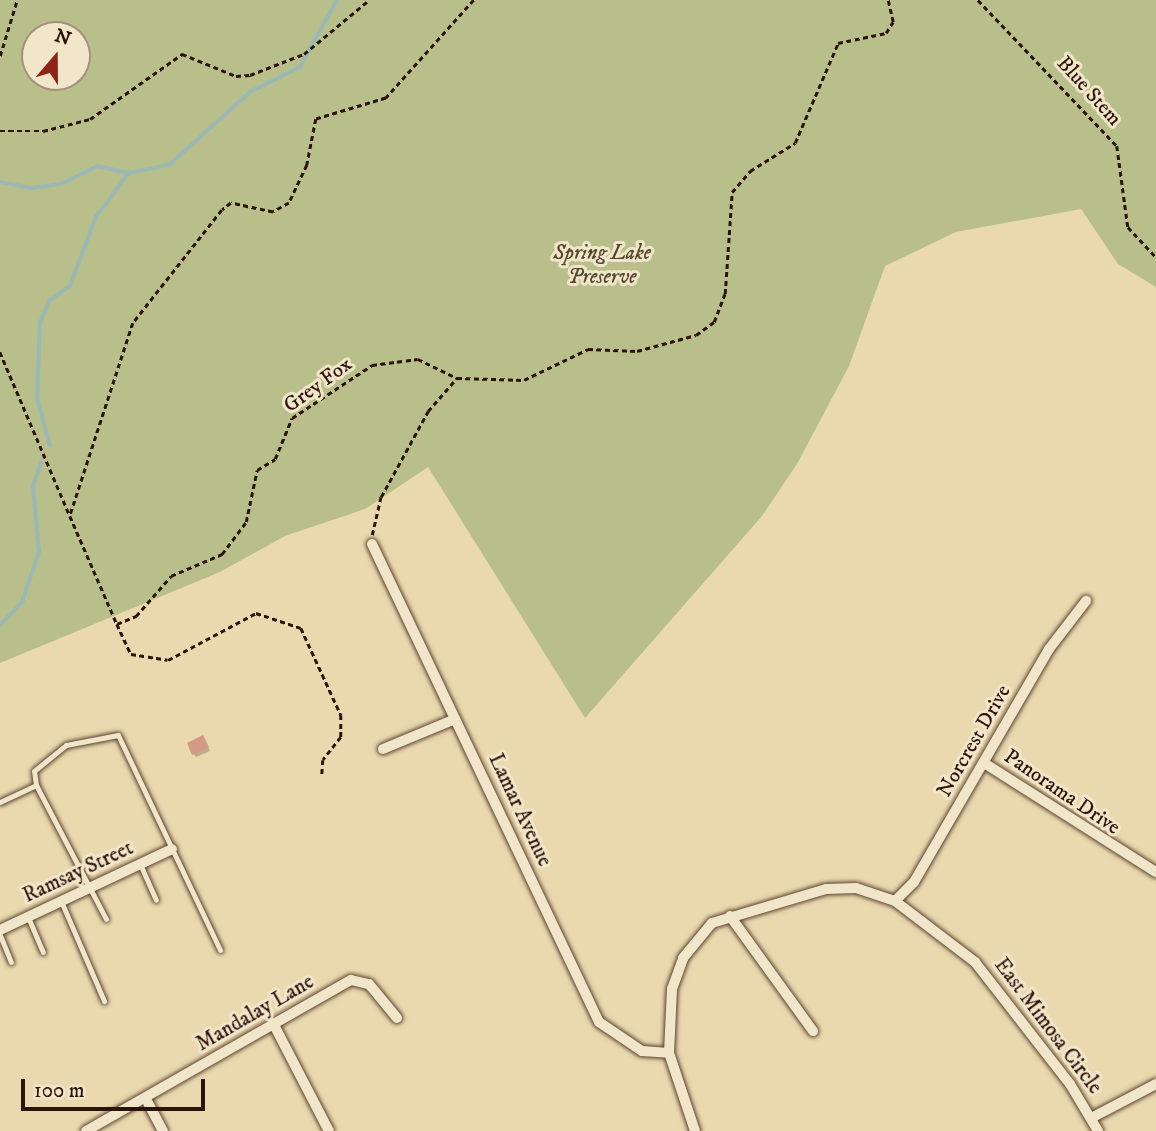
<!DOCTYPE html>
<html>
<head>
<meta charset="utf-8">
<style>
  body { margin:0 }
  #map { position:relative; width:1156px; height:1131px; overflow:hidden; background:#ead9ae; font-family:"IM FELL DW Pica",serif }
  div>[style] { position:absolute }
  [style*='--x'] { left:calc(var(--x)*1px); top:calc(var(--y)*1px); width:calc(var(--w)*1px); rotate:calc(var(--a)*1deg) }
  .green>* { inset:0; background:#b8bf8a }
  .shadow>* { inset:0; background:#0003 }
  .stream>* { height:3.5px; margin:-1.75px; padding:0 1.75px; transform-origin:1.75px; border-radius:1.75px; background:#9bb8b4 }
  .building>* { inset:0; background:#d49a85 }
  .path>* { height:2.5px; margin-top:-1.25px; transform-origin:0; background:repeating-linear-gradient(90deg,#2c1308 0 5px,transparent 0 8.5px) }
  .roads { filter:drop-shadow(0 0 2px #5c4432) drop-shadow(0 0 2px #5c4432) }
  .lane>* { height:5px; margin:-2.5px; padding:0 2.5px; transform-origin:2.5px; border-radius:2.5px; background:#f1e6ca }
  .street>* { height:10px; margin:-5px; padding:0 5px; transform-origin:5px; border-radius:5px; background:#f1e6ca }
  span { translate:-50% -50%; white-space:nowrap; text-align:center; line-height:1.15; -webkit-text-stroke:6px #f1e6ca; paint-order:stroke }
  .street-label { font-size:21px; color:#2c1308 }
  .park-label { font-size:21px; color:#56472f; font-style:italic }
  .north { position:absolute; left:21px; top:21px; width:70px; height:70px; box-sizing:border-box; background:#f1e6ca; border:2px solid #a2927c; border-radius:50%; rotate:20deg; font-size:19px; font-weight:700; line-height:28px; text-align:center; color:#2c1308 }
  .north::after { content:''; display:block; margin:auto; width:24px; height:32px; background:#8f2418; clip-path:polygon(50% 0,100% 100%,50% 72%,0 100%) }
  .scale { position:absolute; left:21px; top:1079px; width:184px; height:32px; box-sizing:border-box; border:4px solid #2c1308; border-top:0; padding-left:9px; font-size:21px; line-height:24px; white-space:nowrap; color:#2c1308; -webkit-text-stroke:5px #f1e6ca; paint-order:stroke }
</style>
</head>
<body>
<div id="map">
  <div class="green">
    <i style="clip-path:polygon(evenodd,0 0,1156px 0,1156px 287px,1118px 264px,1081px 209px,956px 232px,885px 266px,849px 366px,797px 464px,762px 516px,585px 718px,428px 467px,365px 509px,285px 536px,220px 572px,0 663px,0 0,35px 35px,77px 35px,77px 77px,35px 77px,35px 35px)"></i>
  </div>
  <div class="shadow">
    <i style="clip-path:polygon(203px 737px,210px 751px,196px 757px,193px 754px)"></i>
  </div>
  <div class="stream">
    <i style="--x:0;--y:182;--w:33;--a:11"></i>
    <i style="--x:32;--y:188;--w:29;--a:-8"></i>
    <i style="--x:61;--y:184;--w:41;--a:-25.9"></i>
    <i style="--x:98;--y:166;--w:32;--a:13"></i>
    <i style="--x:129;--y:173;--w:41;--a:-11.3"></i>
    <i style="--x:169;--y:165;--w:109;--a:-42"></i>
    <i style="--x:250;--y:92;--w:56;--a:-26.6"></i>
    <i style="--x:300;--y:67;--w:77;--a:-61.1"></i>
    <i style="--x:50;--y:446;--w:50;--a:-105.2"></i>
    <i style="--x:37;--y:398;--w:75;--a:-87.7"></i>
    <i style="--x:40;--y:323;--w:25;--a:-67"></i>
    <i style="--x:50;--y:300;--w:24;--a:-35"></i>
    <i style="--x:70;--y:286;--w:74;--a:-69.4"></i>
    <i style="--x:96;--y:217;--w:55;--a:-53.1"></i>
    <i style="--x:0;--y:625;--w:32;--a:-46"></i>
    <i style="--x:22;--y:602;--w:53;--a:-71.2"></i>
    <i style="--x:39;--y:552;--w:66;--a:-95.2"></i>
    <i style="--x:33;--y:486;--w:24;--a:-71"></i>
  </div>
  <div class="building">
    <i style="clip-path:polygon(203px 735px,209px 747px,192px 755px,187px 743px)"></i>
  </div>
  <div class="path">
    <i style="--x:474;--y:0;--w:132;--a:131.9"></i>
    <i style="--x:386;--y:98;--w:73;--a:163.3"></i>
    <i style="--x:316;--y:119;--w:47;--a:101.1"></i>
    <i style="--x:307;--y:165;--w:42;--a:115.3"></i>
    <i style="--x:289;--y:203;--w:18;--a:151"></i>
    <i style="--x:273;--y:212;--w:43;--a:-167.9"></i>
    <i style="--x:231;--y:203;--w:11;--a:142"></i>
    <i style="--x:222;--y:210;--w:144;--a:128.2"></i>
    <i style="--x:133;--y:323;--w:203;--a:108.1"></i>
    <i style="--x:70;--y:516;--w:118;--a:66.5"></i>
    <i style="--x:117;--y:624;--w:21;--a:-23"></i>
    <i style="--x:136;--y:616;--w:53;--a:-48.8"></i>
    <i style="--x:171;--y:576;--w:56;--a:-23.3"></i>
    <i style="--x:222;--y:554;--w:40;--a:-53"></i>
    <i style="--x:246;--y:522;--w:53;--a:-78.1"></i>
    <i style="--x:257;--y:470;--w:21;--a:-31"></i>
    <i style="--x:275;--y:459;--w:44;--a:-67.5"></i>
    <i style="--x:292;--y:418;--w:96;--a:-33.5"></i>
    <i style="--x:372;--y:365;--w:46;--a:-7.4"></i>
    <i style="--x:418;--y:359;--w:43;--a:26"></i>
    <i style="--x:457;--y:378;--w:67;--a:1.7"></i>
    <i style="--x:524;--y:380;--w:71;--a:-25.8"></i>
    <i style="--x:588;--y:349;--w:49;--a:2.3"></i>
    <i style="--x:637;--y:351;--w:61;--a:-15.2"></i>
    <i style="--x:696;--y:335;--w:22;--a:-36"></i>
    <i style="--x:714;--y:322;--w:30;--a:-69"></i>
    <i style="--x:725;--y:294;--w:102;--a:-86.1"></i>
    <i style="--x:732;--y:192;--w:28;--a:-49"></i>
    <i style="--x:750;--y:171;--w:53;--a:-31.9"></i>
    <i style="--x:795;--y:143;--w:109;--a:-66.7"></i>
    <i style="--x:838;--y:43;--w:49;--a:-11.8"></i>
    <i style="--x:886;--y:33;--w:13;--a:-58"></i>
    <i style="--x:893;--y:22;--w:23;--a:-103"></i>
    <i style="--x:978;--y:0;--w:202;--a:46.4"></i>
    <i style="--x:1117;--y:146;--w:82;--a:82.3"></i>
    <i style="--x:1128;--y:227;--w:41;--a:47"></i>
    <i style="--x:0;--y:56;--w:59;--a:-73.1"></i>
    <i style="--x:0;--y:131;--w:43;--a:0"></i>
    <i style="--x:43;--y:131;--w:49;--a:-14.3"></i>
    <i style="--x:90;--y:119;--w:113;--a:-35.2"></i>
    <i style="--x:182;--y:54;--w:58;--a:22.2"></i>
    <i style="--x:236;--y:76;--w:14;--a:-4"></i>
    <i style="--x:250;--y:75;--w:58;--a:-21.3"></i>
    <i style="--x:304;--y:54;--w:85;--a:-39.7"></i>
    <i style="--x:0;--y:352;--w:178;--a:66.9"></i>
    <i style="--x:372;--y:535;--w:39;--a:-77"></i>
    <i style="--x:381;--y:497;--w:98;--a:-61.3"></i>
    <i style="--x:428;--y:411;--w:44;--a:-48.7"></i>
    <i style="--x:117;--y:624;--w:33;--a:65"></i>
    <i style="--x:131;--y:654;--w:37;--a:9"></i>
    <i style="--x:168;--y:660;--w:100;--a:-28.1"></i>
    <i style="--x:256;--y:613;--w:47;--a:18.4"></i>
    <i style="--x:301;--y:628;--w:96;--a:65.3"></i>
    <i style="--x:341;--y:715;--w:22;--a:90"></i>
    <i style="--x:341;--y:737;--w:29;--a:128"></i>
    <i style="--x:323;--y:760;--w:16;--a:94"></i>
  </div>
  <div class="roads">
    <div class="lane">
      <i style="--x:36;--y:785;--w:151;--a:62.4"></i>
      <i style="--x:0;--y:802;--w:40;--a:-25"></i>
      <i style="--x:36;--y:785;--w:14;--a:-98"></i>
      <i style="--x:34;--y:771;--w:41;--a:-39.1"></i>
      <i style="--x:66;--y:745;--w:53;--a:-10.9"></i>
      <i style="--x:118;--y:735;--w:238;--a:64.6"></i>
      <i style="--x:140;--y:864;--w:39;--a:66"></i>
      <i style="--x:61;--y:901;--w:109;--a:66.7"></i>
      <i style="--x:28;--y:917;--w:38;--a:67"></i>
      <i style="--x:0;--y:935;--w:29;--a:68"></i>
    </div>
    <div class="street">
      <i style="--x:372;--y:544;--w:529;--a:64.6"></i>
      <i style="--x:599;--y:1022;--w:52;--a:34"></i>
      <i style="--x:642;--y:1051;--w:27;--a:4"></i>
      <i style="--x:383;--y:749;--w:78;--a:-22.6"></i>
      <i style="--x:984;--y:763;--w:204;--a:32.4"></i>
      <i style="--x:895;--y:901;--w:27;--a:-45"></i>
      <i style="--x:914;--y:882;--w:269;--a:-59.9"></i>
      <i style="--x:1049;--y:649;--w:61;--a:-52.4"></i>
      <i style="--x:730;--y:916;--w:142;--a:54.2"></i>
      <i style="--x:0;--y:930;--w:190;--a:-25.2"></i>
      <i style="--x:274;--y:1025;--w:119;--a:62.6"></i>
      <i style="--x:146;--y:1099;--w:36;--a:62"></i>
      <i style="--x:1093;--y:1117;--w:71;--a:-27.6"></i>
      <i style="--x:86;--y:1131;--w:305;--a:-29.7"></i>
      <i style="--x:351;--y:980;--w:18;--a:13"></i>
      <i style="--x:369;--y:984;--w:44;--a:50.5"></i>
      <i style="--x:695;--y:1131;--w:82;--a:-108.4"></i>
      <i style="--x:669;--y:1053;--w:64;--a:-87.3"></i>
      <i style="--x:672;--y:989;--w:33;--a:-70"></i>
      <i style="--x:683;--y:958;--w:45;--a:-50.4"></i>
      <i style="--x:712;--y:923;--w:119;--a:-16.6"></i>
      <i style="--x:826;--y:889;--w:30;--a:-2"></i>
      <i style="--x:856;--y:888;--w:41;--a:18.4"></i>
      <i style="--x:895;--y:901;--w:101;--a:37.3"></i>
      <i style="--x:975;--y:962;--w:155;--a:52.1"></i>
      <i style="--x:1070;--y:1084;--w:55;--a:59.2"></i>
    </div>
  </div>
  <div class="street-label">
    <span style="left:1089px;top:91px;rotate:48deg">Blue Stem</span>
    <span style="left:318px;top:385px;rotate:-36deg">Grey Fox</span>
    <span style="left:974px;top:741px;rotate:-60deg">Norcrest Drive</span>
    <span style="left:1062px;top:792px;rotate:34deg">Panorama Drive</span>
    <span style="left:520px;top:810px;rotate:65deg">Lamar Avenue</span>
    <span style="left:78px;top:872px;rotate:-25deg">Ramsay Street</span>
    <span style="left:255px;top:1013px;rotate:-30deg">Mandalay Lane</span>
    <span style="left:1048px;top:1026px;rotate:53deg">East Mimosa Circle</span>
  </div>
  <div class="park-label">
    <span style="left:602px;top:265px">Spring Lake<br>Preserve</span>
  </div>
  <div class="north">N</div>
  <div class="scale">100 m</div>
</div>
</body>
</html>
